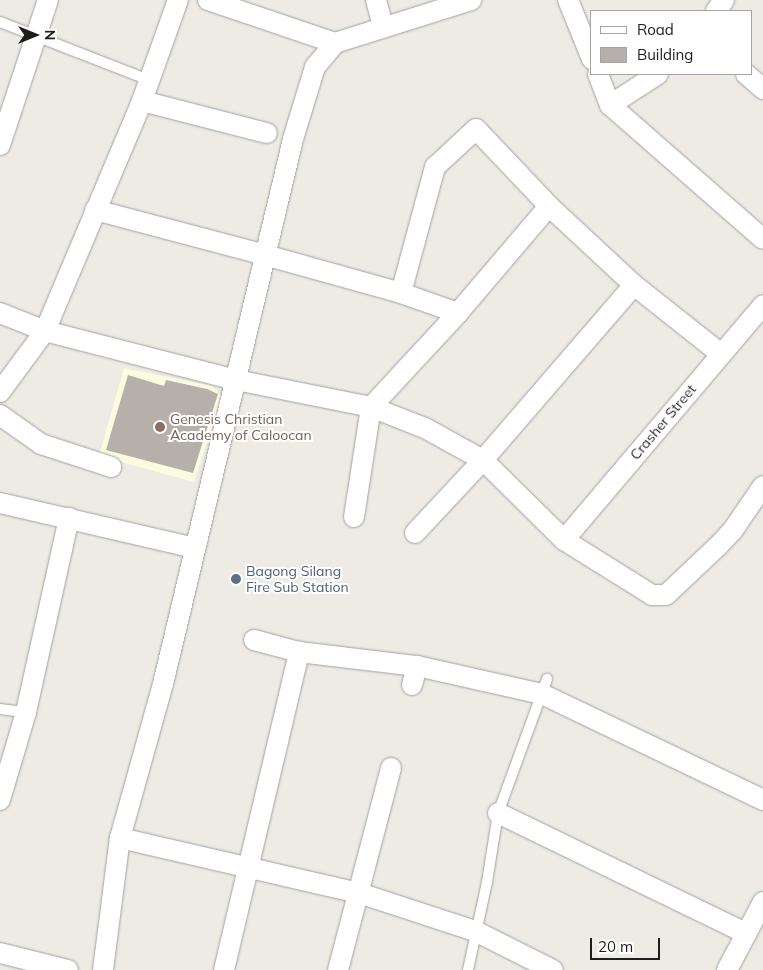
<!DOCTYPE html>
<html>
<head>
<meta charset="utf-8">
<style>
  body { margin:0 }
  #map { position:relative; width:763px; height:970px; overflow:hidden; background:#edebe4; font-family:Mulish,sans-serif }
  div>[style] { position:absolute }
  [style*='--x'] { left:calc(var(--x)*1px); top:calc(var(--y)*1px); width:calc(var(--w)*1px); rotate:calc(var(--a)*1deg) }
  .education>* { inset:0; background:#fbfcdf }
  .building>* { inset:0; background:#b6b0aa }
  .roads { filter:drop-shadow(0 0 1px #a1a1a1) drop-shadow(0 0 1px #a1a1a1) }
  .service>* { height:10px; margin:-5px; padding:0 5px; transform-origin:5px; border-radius:5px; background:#fff }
  .minor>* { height:20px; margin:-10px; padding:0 10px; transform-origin:10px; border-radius:10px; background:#fff }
  .dots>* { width:14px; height:14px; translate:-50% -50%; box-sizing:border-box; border:2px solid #fff; border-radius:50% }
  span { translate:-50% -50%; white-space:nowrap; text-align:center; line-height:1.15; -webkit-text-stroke:4px #fff; paint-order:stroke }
  .education-label { font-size:14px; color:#785e54 }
  .left { translate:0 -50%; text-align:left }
  .street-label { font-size:14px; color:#1d1d1d }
  .service-label { font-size:14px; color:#4e5e75 }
  .legend { position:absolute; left:590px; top:10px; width:162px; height:65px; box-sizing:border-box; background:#fff; border:1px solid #a5a5a5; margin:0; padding:6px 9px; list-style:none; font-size:15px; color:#1d1d1d }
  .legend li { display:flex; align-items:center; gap:10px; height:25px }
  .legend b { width:25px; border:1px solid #a5a5a5 }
  .north { position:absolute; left:10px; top:10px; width:50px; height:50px; -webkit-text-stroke:4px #fff; paint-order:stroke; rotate:90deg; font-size:14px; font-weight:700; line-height:20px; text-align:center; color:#1d1d1d }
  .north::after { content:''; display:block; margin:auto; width:18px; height:22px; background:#1d1d1d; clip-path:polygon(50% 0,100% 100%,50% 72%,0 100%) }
  .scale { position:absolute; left:590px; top:938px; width:70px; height:22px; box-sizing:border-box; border:2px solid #1d1d1d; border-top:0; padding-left:6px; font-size:15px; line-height:18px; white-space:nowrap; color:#1d1d1d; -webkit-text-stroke:4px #fff; paint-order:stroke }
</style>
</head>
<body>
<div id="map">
  <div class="education">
    <i style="clip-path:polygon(124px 368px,212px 386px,222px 397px,194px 482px,99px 456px)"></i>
  </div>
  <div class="building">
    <i style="clip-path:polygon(128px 375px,164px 386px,166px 380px,207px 389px,218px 394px,193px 473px,106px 450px)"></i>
  </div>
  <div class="roads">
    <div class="service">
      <i style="--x:0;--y:22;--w:160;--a:21.3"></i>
      <i style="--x:0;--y:709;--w:26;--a:7"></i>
      <i style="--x:468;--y:970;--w:90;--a:-77.8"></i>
      <i style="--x:487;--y:882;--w:70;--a:-80.9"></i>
      <i style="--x:498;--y:813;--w:143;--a:-69.9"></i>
    </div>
    <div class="minor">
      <i style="--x:208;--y:0;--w:134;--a:18.7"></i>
      <i style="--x:376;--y:0;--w:27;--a:75"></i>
      <i style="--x:568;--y:0;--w:64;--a:67.9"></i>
      <i style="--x:716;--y:11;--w:14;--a:-54"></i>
      <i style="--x:598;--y:74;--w:33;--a:69"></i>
      <i style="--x:610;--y:105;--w:203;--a:41.2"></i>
      <i style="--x:746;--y:74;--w:23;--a:41"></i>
      <i style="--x:142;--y:101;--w:129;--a:14.4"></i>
      <i style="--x:610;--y:105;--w:57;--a:-32.9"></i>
      <i style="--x:0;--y:145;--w:153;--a:-71.7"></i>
      <i style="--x:95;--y:210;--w:176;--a:14.8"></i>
      <i style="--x:265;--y:255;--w:141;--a:15.6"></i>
      <i style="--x:401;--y:293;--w:60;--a:19.3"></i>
      <i style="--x:401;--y:293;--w:131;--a:-74.9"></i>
      <i style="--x:435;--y:167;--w:56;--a:-42.8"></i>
      <i style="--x:476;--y:129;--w:106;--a:46.5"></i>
      <i style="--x:549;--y:206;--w:116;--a:42.9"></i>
      <i style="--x:634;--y:285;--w:111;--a:38.4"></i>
      <i style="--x:0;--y:313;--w:48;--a:21.8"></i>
      <i style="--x:45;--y:331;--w:197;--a:14.4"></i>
      <i style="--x:236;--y:380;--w:138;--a:11.3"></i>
      <i style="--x:371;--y:407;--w:58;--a:21.3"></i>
      <i style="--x:425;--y:428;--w:66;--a:28.9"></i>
      <i style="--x:483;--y:460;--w:114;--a:44.6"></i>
      <i style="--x:564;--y:540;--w:104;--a:32"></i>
      <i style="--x:652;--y:595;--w:14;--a:0"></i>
      <i style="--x:666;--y:595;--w:71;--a:-43.3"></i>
      <i style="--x:718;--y:546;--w:22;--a:-47"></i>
      <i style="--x:733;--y:530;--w:53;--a:-55.7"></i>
      <i style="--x:0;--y:392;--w:76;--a:-53.6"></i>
      <i style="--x:45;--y:331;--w:250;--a:-67.1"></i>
      <i style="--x:142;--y:101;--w:107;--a:-70.4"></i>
      <i style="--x:0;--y:415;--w:50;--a:35.3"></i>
      <i style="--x:41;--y:444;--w:74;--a:18.2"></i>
      <i style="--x:0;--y:503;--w:200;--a:13"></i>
      <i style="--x:354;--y:517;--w:111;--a:-81.2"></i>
      <i style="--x:371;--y:407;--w:128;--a:-47.2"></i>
      <i style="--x:458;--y:313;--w:140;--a:-49.6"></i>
      <i style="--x:415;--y:533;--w:100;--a:-47"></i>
      <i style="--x:483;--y:460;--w:231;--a:-49.2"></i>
      <i style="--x:564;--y:540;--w:308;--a:-49.7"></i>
      <i style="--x:254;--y:640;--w:47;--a:14.9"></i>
      <i style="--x:299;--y:652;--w:119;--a:6.8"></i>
      <i style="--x:417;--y:666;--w:128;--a:12.6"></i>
      <i style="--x:542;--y:694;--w:245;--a:25.6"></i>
      <i style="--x:412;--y:685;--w:20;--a:-75"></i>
      <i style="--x:0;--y:800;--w:92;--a:-73.5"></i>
      <i style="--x:26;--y:712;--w:199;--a:-77.5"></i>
      <i style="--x:498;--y:813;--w:275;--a:25.9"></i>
      <i style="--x:120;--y:838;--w:245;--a:13"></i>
      <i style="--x:359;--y:893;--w:122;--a:18.1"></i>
      <i style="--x:475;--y:931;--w:87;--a:26.6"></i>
      <i style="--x:0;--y:953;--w:70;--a:14"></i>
      <i style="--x:103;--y:970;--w:133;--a:-82.7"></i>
      <i style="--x:120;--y:838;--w:160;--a:-74.4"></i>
      <i style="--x:163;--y:684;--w:560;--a:-76.58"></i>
      <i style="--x:293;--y:139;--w:75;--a:-73"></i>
      <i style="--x:315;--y:67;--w:31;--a:-50"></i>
      <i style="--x:335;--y:43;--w:143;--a:-17.5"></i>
      <i style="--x:224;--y:970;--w:327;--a:-76.7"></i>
      <i style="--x:338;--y:970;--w:209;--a:-75.3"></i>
      <i style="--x:727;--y:970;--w:77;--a:-62.1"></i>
    </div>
  </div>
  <div class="dots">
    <i style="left:160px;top:427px;background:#8d6e63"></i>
    <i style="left:236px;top:579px;background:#5c6f8a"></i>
  </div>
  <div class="education-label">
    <span class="left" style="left:170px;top:427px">Genesis Christian<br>Academy of Caloocan</span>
  </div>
  <div class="street-label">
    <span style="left:663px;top:422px;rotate:-50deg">Crasher Street</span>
  </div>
  <div class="service-label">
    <span class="left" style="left:246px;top:579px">Bagong Silang<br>Fire Sub Station</span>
  </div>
  <ul class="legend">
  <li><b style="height:6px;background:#fff"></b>Road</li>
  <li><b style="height:14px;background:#b6b0aa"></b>Building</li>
  </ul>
  <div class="north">N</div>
  <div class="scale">20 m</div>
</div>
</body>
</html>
